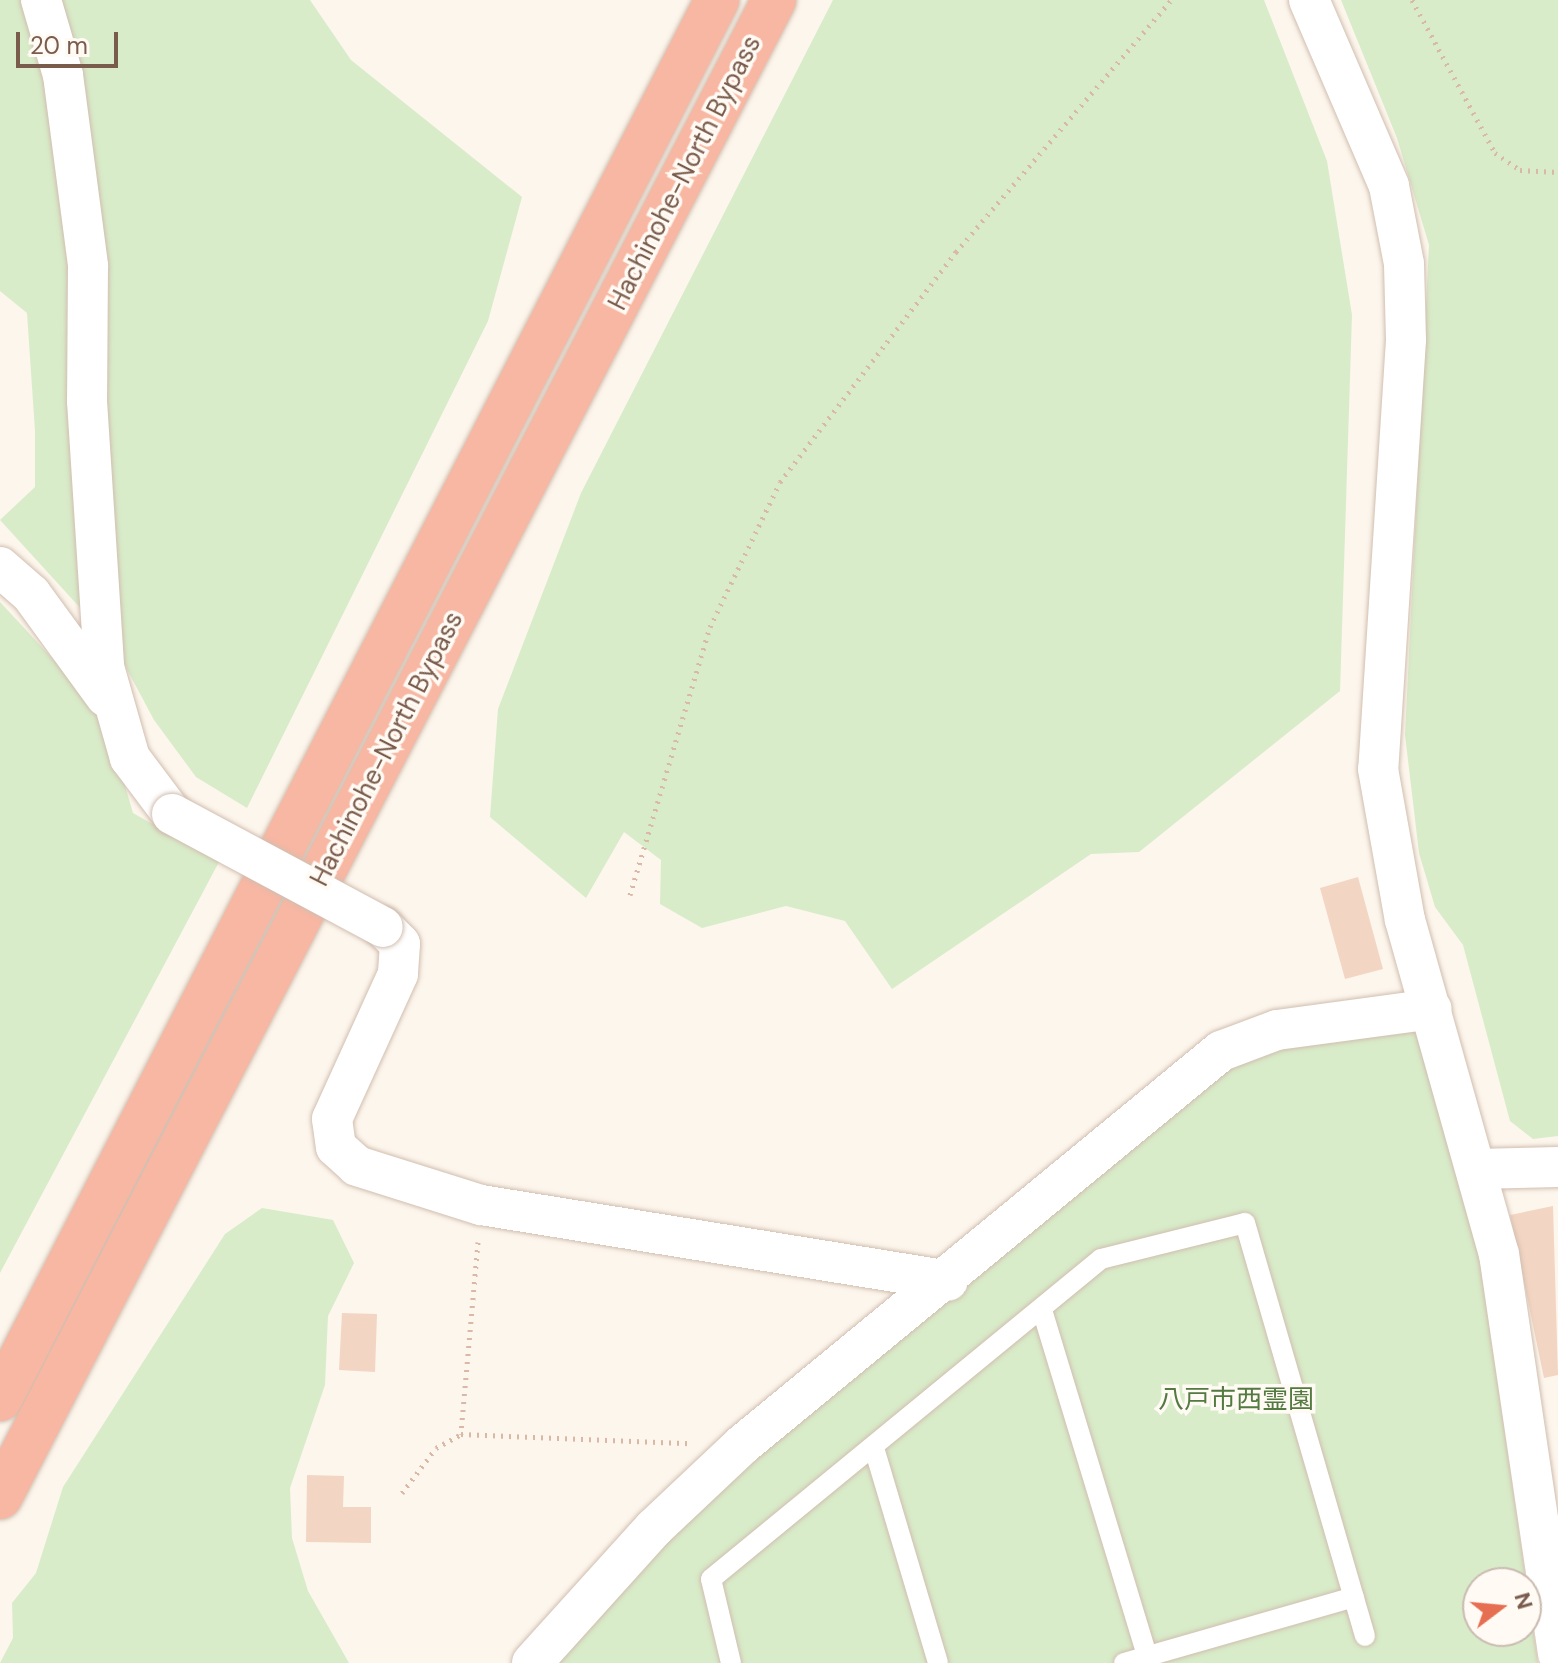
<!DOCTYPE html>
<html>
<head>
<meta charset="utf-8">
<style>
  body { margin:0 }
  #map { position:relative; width:1558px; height:1663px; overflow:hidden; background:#fdf6ec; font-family:"DM Sans","Noto Sans JP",sans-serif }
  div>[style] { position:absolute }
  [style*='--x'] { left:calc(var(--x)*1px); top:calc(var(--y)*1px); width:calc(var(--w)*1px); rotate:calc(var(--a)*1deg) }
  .green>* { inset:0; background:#d8ecc9 }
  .building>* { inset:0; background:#f3d5c3 }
  .path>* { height:5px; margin-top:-2.5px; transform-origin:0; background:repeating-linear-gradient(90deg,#d9b8a5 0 2px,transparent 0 8px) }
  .roads { filter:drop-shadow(0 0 2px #d1beb0) drop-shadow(0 0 2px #d1beb0) }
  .lane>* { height:20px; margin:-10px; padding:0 10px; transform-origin:10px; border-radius:10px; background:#fff }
  .street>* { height:40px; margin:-20px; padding:0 20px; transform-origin:20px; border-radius:20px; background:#fff }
  .highway>* { height:44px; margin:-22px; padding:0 22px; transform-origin:22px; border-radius:22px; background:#f7b7a3 }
  .bridges { filter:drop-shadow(0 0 2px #d1beb0) drop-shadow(0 0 2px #d1beb0) }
  .street-bridge>* { height:40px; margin:-20px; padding:0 20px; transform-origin:20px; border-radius:20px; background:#fff }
  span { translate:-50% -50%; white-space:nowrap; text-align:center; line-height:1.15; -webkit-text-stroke:7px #fffaf3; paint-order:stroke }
  .street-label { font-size:26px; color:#7a5c4d }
  .park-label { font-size:26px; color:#537a41 }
  .north { position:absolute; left:1462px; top:1567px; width:80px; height:80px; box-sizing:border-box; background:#fffaf3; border:2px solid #cabbb1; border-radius:50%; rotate:74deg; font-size:22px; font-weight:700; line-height:32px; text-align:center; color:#7a5c4d }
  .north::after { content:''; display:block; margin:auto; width:28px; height:36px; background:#e76f51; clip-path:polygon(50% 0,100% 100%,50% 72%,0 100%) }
  .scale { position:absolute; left:16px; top:32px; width:102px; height:36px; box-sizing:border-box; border:4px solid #7a5c4d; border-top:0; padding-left:10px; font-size:24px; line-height:28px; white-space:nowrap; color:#7a5c4d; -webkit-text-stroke:6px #fffaf3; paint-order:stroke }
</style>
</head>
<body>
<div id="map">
  <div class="green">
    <i style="clip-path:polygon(0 0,310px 0,351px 60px,522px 197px,488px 321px,247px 808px,196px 777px,154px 720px,114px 645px,0 520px,35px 487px,35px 431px,27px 313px,0 291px)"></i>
    <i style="clip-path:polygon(833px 0,1264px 0,1327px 161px,1352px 315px,1340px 691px,1139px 852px,1091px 854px,892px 989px,845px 921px,786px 906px,702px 928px,660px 904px,661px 860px,624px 832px,586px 898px,490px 817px,498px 709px,581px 493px)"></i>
    <i style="clip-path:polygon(1341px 0,1558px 0,1558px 1136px,1533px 1139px,1510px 1121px,1463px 945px,1435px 907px,1419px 853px,1405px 735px,1429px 245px,1397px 138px)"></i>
    <i style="clip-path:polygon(0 602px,104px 714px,133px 813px,219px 862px,0 1273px)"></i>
    <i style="clip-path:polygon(evenodd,1418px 1023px,1480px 1260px,1538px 1663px,545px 1663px,655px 1542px,1236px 1054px,1418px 1023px,1478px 1583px,1526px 1583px,1526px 1631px,1478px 1631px,1478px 1583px)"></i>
    <i style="clip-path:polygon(262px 1208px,333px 1220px,354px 1263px,328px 1316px,325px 1385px,290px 1488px,292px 1538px,308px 1591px,349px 1663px,0 1663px,13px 1638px,12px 1603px,36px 1573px,63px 1487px,225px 1234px)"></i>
  </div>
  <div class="building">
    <i style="clip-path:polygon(1358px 877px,1383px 969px,1345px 979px,1320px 888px)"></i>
    <i style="clip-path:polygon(1553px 1206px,1558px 1375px,1544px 1378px,1510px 1215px)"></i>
    <i style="clip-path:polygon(342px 1313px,377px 1314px,375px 1372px,339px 1370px)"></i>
    <i style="clip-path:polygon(307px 1475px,344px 1476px,343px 1507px,371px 1507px,371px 1543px,306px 1542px)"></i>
  </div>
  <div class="path">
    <i style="--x:1412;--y:0;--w:174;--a:61.5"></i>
    <i style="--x:1495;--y:153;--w:30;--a:34"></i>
    <i style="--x:1520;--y:170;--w:38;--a:3"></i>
    <i style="--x:630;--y:895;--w:280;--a:-73.4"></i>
    <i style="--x:710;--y:627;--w:161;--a:-64.2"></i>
    <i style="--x:780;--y:482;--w:290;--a:-52.6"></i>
    <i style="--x:956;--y:252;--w:331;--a:-49.5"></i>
    <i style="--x:478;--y:1242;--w:193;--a:95.1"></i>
    <i style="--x:461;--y:1434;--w:229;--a:2.3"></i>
    <i style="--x:402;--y:1493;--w:56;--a:-52.9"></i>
    <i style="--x:436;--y:1448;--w:29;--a:-29"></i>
  </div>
  <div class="roads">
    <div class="lane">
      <i style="--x:1042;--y:1310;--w:362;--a:73.1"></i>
      <i style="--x:874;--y:1448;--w:224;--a:73.4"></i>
      <i style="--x:731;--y:1663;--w:86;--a:-103.4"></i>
      <i style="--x:711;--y:1579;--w:504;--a:-39.37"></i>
      <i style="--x:1101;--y:1259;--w:148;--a:-14"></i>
      <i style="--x:1245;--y:1223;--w:430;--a:73.8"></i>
      <i style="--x:1124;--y:1663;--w:239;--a:-16"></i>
    </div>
    <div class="street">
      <i style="--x:41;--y:0;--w:78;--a:73.7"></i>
      <i style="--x:63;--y:75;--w:193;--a:82.5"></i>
      <i style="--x:88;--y:266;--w:135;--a:90.4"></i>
      <i style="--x:87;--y:401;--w:267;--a:86.3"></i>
      <i style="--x:104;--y:667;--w:95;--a:74.1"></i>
      <i style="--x:130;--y:758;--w:70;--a:53.1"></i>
      <i style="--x:1309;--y:0;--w:202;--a:66.7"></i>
      <i style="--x:1389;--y:186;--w:79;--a:79.1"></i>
      <i style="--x:1404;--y:264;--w:76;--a:88.5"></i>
      <i style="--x:1406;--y:340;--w:430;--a:93.7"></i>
      <i style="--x:1378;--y:769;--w:153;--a:79.9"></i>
      <i style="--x:1405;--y:920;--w:347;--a:74.3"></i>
      <i style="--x:1499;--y:1254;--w:404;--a:81.6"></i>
      <i style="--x:0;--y:567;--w:41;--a:41.1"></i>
      <i style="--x:31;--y:594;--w:127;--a:53.9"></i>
      <i style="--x:383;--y:927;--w:24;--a:45"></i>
      <i style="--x:400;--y:944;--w:30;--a:94"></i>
      <i style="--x:398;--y:974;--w:159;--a:114.5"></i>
      <i style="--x:332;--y:1119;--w:28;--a:82"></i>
      <i style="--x:336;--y:1147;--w:28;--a:42"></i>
      <i style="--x:357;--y:1166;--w:130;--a:17.5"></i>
      <i style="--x:481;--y:1205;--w:473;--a:9.2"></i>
      <i style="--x:1477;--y:1169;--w:81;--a:-1.4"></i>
      <i style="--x:532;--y:1663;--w:182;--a:-47.9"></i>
      <i style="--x:654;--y:1528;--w:121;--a:-43.3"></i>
      <i style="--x:742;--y:1445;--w:620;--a:-39.44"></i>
      <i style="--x:1221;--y:1051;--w:60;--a:-20.6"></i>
      <i style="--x:1277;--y:1030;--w:156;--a:-7.7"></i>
    </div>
    <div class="highway">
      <i style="--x:0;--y:1399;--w:1572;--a:-62.86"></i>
      <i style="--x:0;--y:1497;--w:1685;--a:-62.66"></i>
    </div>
  </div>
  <div class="bridges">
    <div class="street-bridge">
      <i style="--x:172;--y:814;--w:239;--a:28.2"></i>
    </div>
  </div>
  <div class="street-label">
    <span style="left:685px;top:173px;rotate:-63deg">Hachinohe-North Bypass</span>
    <span style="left:387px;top:749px;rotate:-63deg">Hachinohe-North Bypass</span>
  </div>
  <div class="park-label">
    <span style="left:1236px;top:1400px">八戸市西霊園</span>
  </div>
  <div class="north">N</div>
  <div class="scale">20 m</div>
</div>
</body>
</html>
